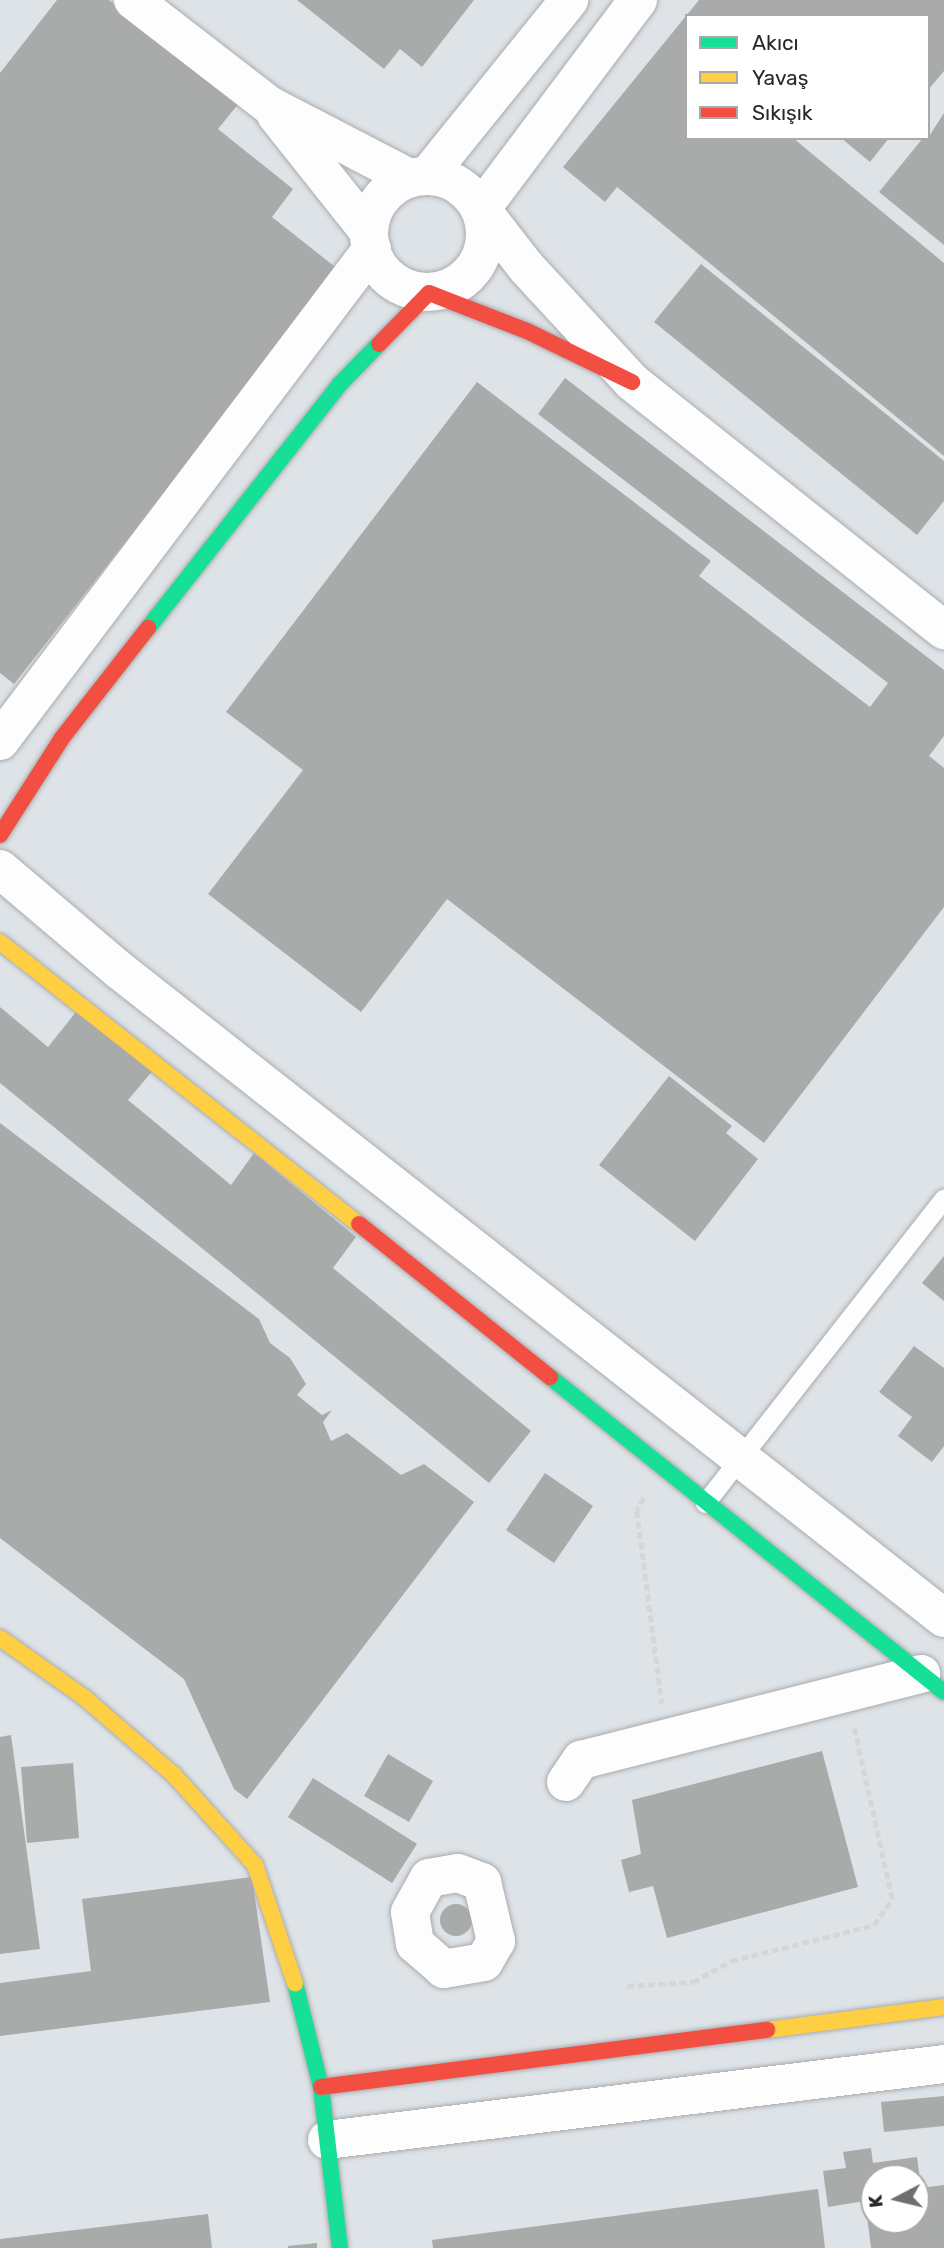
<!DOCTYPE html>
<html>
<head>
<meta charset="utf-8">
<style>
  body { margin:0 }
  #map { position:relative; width:944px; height:2248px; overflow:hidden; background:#eff0f1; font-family:Rubik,sans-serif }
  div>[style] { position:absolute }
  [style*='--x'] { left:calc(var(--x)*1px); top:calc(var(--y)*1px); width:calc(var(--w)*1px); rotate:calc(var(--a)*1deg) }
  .built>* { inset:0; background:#dee3e8 }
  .building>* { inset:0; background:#a9aaaa }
  .round { border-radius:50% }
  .path>* { height:4.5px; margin-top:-2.25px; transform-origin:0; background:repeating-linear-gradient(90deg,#d6d6d7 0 7px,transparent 0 10.5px) }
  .roads { filter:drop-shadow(0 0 2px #aaabac) drop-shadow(0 0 2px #aaabac) }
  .lane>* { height:19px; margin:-9.5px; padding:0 9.5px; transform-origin:9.5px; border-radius:9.5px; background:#fdfdfd }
  .street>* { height:38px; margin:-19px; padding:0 19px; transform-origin:19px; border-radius:19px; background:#fdfdfd }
  .street>.ring { margin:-19px; padding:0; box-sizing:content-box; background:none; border:38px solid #fdfdfd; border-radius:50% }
  .fast>* { height:16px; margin:-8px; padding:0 8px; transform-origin:8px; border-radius:8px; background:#16e098 }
  .slow>* { height:16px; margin:-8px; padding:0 8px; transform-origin:8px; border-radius:8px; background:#ffcf43 }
  .jam>* { height:16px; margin:-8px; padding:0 8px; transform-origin:8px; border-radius:8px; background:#f24e42 }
  span { translate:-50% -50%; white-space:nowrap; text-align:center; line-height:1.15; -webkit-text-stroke:7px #fff; paint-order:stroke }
  .legend { position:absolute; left:685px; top:14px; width:245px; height:126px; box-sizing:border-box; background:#fff; border:2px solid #a9a9aa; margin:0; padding:9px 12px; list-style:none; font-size:21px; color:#28292a }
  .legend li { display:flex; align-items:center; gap:14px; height:35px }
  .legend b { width:35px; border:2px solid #a9a9aa }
  .north { position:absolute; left:860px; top:2164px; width:70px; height:70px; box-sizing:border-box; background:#fff; border:2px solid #a9a9aa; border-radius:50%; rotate:263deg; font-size:19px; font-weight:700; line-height:28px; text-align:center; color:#28292a }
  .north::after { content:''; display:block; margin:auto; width:24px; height:32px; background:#6e6f70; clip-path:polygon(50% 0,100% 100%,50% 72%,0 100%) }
</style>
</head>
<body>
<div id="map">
  <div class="built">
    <i style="clip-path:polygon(evenodd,0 0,944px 0,944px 2248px,0 2248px,0 0,687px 16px,928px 16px,928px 138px,687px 138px,687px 16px,0 0,874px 2178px,916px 2178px,916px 2220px,874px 2220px,874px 2178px)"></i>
  </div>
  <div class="building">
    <i style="clip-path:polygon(57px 0,109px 0,239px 103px,218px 129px,293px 189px,272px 217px,339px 270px,14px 684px,0 673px,0 73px)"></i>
    <i style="clip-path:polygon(297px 0,474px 0,422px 67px,400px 49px,384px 69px)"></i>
    <i style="clip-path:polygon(699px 0,944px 0,944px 71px,928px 90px,928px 16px,687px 16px,687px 138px,793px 138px,944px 263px,944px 456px,617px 187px,605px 202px,563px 167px)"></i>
    <i style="clip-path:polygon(944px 113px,944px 245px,879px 192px,923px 138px,928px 138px)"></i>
    <i style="clip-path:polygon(841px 138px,889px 138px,870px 162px)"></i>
    <i style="clip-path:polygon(701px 264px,944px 461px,944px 501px,917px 535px,654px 322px)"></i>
    <i style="clip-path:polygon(565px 378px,944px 670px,944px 736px,929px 756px,944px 768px,944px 907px,764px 1143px,447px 899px,361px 1012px,208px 894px,303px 770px,226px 712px,477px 382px,711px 561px,699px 576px,870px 707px,888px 683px,538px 414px)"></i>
    <i style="clip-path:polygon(0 1007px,48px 1047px,80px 1007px,155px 1068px,128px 1100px,231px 1185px,254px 1153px,356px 1237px,333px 1268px,531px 1431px,489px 1483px,0 1083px)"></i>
    <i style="clip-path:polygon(669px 1076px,732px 1126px,726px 1133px,758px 1159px,695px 1241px,599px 1165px)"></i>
    <i style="clip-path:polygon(0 1123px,259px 1319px,270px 1343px,290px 1358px,306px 1384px,297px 1395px,322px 1415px,332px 1410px,323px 1422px,331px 1441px,347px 1433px,401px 1475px,424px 1464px,474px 1502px,247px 1799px,234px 1789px,184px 1679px,0 1538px)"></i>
    <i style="clip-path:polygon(944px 1256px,944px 1301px,922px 1283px)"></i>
    <i style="clip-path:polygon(914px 1346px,944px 1368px,944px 1446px,932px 1462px,898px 1436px,912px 1417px,879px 1392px)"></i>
    <i style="clip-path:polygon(545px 1473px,593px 1506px,554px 1563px,506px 1530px)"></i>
    <i style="clip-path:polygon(11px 1735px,40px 1949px,0 1954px,0 1737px)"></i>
    <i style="clip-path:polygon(822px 1751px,858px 1887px,667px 1938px,653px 1886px,629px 1892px,621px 1860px,641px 1854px,632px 1800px)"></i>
    <i style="clip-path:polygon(388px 1754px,433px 1781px,409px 1822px,364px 1796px)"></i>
    <i style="clip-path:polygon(73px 1763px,79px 1838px,27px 1843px,21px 1767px)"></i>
    <i style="clip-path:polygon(313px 1778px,417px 1844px,392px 1883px,288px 1817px)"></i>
    <i style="clip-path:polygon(252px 1877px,270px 2002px,0 2036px,0 1983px,91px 1971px,82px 1899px)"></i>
    <i class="round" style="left:440px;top:1904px;width:32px;height:32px"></i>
    <i style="clip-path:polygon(944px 2096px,944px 2126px,884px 2132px,881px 2102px)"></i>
    <i style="clip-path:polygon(evenodd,871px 2148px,873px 2163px,917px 2157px,921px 2188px,944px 2185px,944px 2248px,871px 2248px,865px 2201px,828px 2207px,823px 2171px,846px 2168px,843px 2152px,871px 2148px,874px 2178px,916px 2178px,916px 2220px,874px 2220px,874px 2178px)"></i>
    <i style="clip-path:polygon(818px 2189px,825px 2248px,433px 2248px,432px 2240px)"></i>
    <i style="clip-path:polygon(208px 2214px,212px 2248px,0 2248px,0 2239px)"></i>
    <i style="clip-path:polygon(317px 2243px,317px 2248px,288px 2248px,288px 2246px)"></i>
  </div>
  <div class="path">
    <i style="--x:644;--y:1498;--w:15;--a:118"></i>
    <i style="--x:637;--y:1511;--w:194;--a:82.6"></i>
    <i style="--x:627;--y:1986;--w:66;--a:-3.5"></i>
    <i style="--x:693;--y:1982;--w:43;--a:-28.9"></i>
    <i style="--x:731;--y:1961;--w:147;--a:-14.1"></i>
    <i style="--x:874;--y:1925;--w:32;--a:-55"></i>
    <i style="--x:892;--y:1899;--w:176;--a:-102.5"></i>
  </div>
  <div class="roads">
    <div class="lane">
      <i style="--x:705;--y:1503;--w:387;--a:-51.9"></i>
    </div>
    <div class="street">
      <i style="--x:133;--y:0;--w:172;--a:37.7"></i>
      <i style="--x:269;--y:105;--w:158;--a:27.5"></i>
      <i style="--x:638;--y:0;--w:261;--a:126.9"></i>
      <i style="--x:481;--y:209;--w:73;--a:52.2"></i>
      <i style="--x:526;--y:267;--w:156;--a:47.3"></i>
      <i style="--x:632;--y:382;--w:399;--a:38.5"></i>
      <i style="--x:276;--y:115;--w:149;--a:51.5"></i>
      <i style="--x:428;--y:175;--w:225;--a:-51.1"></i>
      <i class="ring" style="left:369px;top:176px;width:78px;height:78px"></i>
      <i style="--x:0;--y:741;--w:617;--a:-52.91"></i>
      <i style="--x:0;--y:869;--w:156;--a:40.3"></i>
      <i style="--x:119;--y:970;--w:1049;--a:38.15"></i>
      <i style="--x:566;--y:1782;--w:27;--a:-56"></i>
      <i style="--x:581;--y:1760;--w:351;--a:-14.2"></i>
      <i style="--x:458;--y:1873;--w:26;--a:21"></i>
      <i style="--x:482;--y:1882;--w:61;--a:76.7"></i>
      <i style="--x:496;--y:1941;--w:24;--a:120"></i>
      <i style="--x:484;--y:1962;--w:41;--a:170.1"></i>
      <i style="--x:444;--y:1969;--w:38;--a:-139"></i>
      <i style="--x:415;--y:1944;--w:32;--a:-99"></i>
      <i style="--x:410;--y:1912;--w:39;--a:-61"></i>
      <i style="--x:429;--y:1878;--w:29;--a:-10"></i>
      <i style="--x:327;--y:2140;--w:622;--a:-7.02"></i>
    </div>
    <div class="fast">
      <i style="--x:148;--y:628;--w:309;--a:-51.8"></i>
      <i style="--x:339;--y:385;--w:57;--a:-45.7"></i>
      <i style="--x:550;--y:1377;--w:504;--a:38.64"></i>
      <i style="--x:295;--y:1983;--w:107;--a:76"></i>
      <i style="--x:321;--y:2087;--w:162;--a:83.3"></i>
    </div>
    <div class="slow">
      <i style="--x:0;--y:942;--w:457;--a:38.2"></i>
      <i style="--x:0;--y:1638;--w:104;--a:35.2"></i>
      <i style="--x:85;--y:1698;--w:118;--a:40.9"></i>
      <i style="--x:174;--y:1775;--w:121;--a:48"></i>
      <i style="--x:255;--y:1865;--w:125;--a:71.3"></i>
      <i style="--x:767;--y:2030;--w:178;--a:-7.4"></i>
    </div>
    <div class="jam">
      <i style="--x:379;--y:344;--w:71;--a:-45.6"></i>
      <i style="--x:429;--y:293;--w:105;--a:21.2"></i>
      <i style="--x:527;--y:331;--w:117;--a:25.9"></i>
      <i style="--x:0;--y:835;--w:115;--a:-57.4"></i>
      <i style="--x:62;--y:738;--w:140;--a:-52"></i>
      <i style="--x:359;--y:1224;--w:245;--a:38.7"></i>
      <i style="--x:321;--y:2087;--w:450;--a:-7.3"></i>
    </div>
  </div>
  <ul class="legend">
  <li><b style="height:9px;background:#16e098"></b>Akıcı</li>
  <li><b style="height:9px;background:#ffcf43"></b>Yavaş</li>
  <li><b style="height:9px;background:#f24e42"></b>Sıkışık</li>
  </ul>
  <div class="north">K</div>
</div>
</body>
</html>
